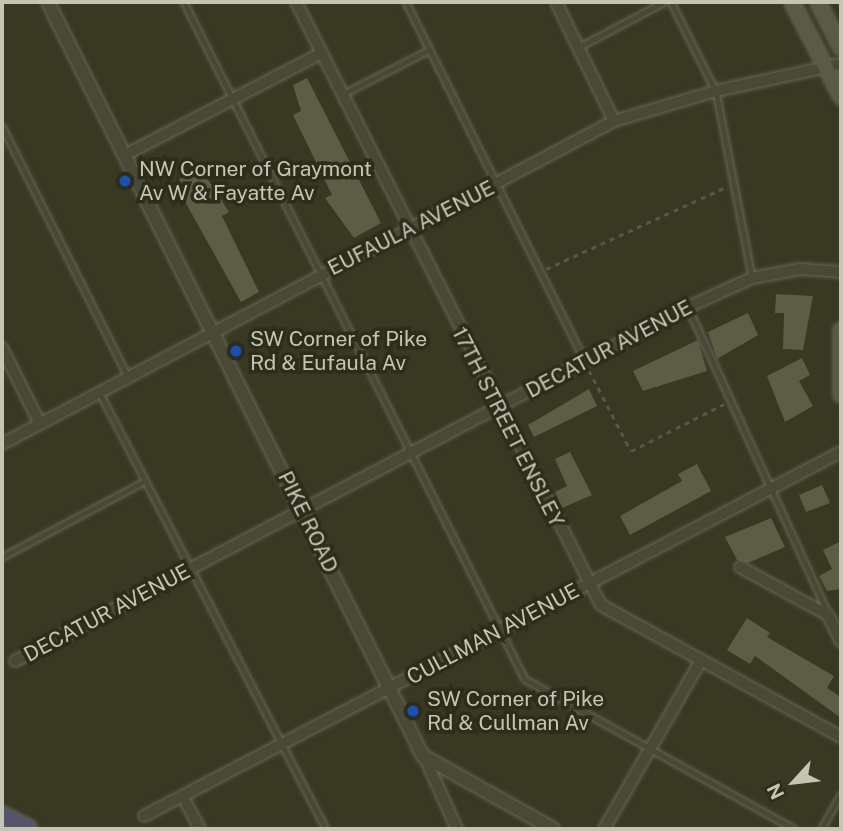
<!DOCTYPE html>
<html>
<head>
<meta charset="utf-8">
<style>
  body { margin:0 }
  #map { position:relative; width:843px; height:831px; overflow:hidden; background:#383823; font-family:"Public Sans",sans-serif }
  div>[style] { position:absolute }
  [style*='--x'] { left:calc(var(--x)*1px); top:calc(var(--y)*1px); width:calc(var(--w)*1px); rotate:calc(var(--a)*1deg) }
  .building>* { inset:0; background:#5c5d45 }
  .path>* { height:2.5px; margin-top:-1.25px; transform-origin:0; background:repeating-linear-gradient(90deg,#5c544a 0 5px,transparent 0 10px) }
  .roads { filter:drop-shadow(0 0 2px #665) drop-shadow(0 0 2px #665) }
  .service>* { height:4.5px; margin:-2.25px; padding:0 2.25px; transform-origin:2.25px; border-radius:2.25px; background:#484937 }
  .minor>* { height:10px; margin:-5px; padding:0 5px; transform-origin:5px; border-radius:5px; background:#484937 }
  .tertiary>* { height:12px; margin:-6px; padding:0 6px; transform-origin:6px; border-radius:6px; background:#484937 }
  .secondary>* { height:14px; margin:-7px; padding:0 7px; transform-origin:7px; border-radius:7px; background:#5a5b45 }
  .motorway>* { height:18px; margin:-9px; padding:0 9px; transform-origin:9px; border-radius:9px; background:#55546e }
  .dots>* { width:19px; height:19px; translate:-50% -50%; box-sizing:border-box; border:4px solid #2d2d1c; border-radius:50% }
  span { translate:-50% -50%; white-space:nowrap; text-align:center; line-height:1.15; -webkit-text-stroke:7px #2d2d1c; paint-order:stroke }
  .poi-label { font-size:21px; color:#c4c5b2 }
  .left { translate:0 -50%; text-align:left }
  .street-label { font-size:21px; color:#c4c5b2 }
  .frame { position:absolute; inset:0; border:4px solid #c4c5b2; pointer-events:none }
  .north { position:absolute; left:759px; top:747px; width:70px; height:70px; -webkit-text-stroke:5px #2d2d1c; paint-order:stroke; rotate:243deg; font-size:19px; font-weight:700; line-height:28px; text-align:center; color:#c4c5b2 }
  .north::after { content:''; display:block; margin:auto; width:24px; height:32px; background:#c4c5b2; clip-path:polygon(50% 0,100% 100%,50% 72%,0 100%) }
</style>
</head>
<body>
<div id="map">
  <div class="building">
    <i style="clip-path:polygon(307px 78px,381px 223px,354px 238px,325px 198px,332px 195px,293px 115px,301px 111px,293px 85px)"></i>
    <i style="clip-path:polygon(201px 169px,229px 212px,222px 216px,259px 292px,241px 302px,174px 182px)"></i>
    <i style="clip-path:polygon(776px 294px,813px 296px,803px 350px,783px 349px,784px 313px,775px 313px)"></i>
    <i style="clip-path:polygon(748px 313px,758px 335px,717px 359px,708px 332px)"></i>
    <i style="clip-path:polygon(698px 340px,707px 371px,643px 391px,633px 371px)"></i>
    <i style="clip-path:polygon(802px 358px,810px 375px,799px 381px,813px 406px,785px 422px,767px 376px)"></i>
    <i style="clip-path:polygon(589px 389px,597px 406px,534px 437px,528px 425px)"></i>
    <i style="clip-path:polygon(570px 452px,592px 495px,562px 508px,555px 492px,567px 486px,555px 459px)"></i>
    <i style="clip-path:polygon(697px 464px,711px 491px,630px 535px,620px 516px,682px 481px,678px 474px)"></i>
    <i style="clip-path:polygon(822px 485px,830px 503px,806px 512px,799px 495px)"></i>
    <i style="clip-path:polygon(771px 518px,785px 547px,748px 563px,737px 560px,725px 537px)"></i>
    <i style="clip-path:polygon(841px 541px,841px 589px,827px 591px,819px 576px,832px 569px,823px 550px)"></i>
    <i style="clip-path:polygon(747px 618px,770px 633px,767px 637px,834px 676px,827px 688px,841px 697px,841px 718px,755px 656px,750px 664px,727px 650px)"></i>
  </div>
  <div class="path">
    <i style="--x:546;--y:269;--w:200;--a:-24.5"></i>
    <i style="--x:589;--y:370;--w:91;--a:62.6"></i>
    <i style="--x:631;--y:451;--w:104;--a:-26.8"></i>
  </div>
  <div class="roads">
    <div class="service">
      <i style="--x:184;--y:2;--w:758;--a:63.27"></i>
      <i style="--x:525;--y:679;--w:308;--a:29.1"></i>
      <i style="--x:406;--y:2;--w:401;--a:63.5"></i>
      <i style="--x:671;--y:2;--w:100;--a:63.2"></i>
      <i style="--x:716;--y:91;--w:189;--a:79"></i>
      <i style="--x:579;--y:47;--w:96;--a:-27.9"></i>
      <i style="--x:343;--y:94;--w:97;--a:-27.1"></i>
      <i style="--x:2;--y:126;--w:281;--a:63.3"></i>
      <i style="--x:688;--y:307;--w:334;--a:65.4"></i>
      <i style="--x:100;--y:393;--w:491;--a:62.6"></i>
      <i style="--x:2;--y:557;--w:162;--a:-28"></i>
      <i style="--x:821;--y:829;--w:40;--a:-60.3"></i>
    </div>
    <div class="minor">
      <i style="--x:296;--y:2;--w:676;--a:63.17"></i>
      <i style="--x:601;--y:605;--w:274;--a:28.8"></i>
      <i style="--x:556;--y:2;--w:132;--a:64"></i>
      <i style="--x:125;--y:155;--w:222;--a:-27.4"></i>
      <i style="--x:2;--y:348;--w:85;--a:63.4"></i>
      <i style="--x:2;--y:444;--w:692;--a:-27.82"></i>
      <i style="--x:614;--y:121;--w:106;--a:-16.4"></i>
      <i style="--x:716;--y:91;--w:128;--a:-12.2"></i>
      <i style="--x:740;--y:567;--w:100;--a:28.6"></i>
      <i style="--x:828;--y:615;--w:30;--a:64"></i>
      <i style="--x:15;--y:661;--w:760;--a:-27.74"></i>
      <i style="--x:688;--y:307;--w:70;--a:-24.4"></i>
      <i style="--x:752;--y:278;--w:49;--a:-10.6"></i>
      <i style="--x:800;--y:269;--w:41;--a:4.2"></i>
      <i style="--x:424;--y:756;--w:80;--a:65.7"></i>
      <i style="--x:183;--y:797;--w:36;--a:62"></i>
      <i style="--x:144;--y:816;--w:786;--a:-27.58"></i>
      <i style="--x:604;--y:829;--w:195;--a:-60.1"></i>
    </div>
    <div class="tertiary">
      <i style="--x:48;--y:2;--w:842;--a:63.56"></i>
      <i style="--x:423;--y:756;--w:149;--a:29.3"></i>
    </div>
    <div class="secondary">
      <i style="--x:792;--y:2;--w:107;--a:62.7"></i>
      <i style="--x:818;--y:2;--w:51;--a:63.4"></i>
      <i style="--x:841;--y:330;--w:65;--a:90"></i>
    </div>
    <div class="motorway">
      <i style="--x:2;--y:816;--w:29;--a:27"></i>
    </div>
  </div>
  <div class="dots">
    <i style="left:125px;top:181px;background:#1a4fb4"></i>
    <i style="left:236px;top:351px;background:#1a4fb4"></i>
    <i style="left:413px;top:711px;background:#1a4fb4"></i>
  </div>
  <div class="poi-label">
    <span class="left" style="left:139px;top:181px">NW Corner of Graymont<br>Av W &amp; Fayatte Av</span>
    <span class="left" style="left:250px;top:351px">SW Corner of Pike<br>Rd &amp; Eufaula Av</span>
    <span class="left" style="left:427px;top:711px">SW Corner of Pike<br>Rd &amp; Cullman Av</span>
  </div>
  <div class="street-label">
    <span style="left:411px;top:228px;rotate:-27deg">EUFAULA AVENUE</span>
    <span style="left:609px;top:349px;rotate:-28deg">DECATUR AVENUE</span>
    <span style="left:508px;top:427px;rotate:63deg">17TH STREET ENSLEY</span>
    <span style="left:308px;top:522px;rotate:64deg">PIKE ROAD</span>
    <span style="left:107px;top:613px;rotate:-28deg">DECATUR AVENUE</span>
    <span style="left:493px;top:634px;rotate:-28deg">CULLMAN AVENUE</span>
  </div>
  <div class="frame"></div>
  <div class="north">N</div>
</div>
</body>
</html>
